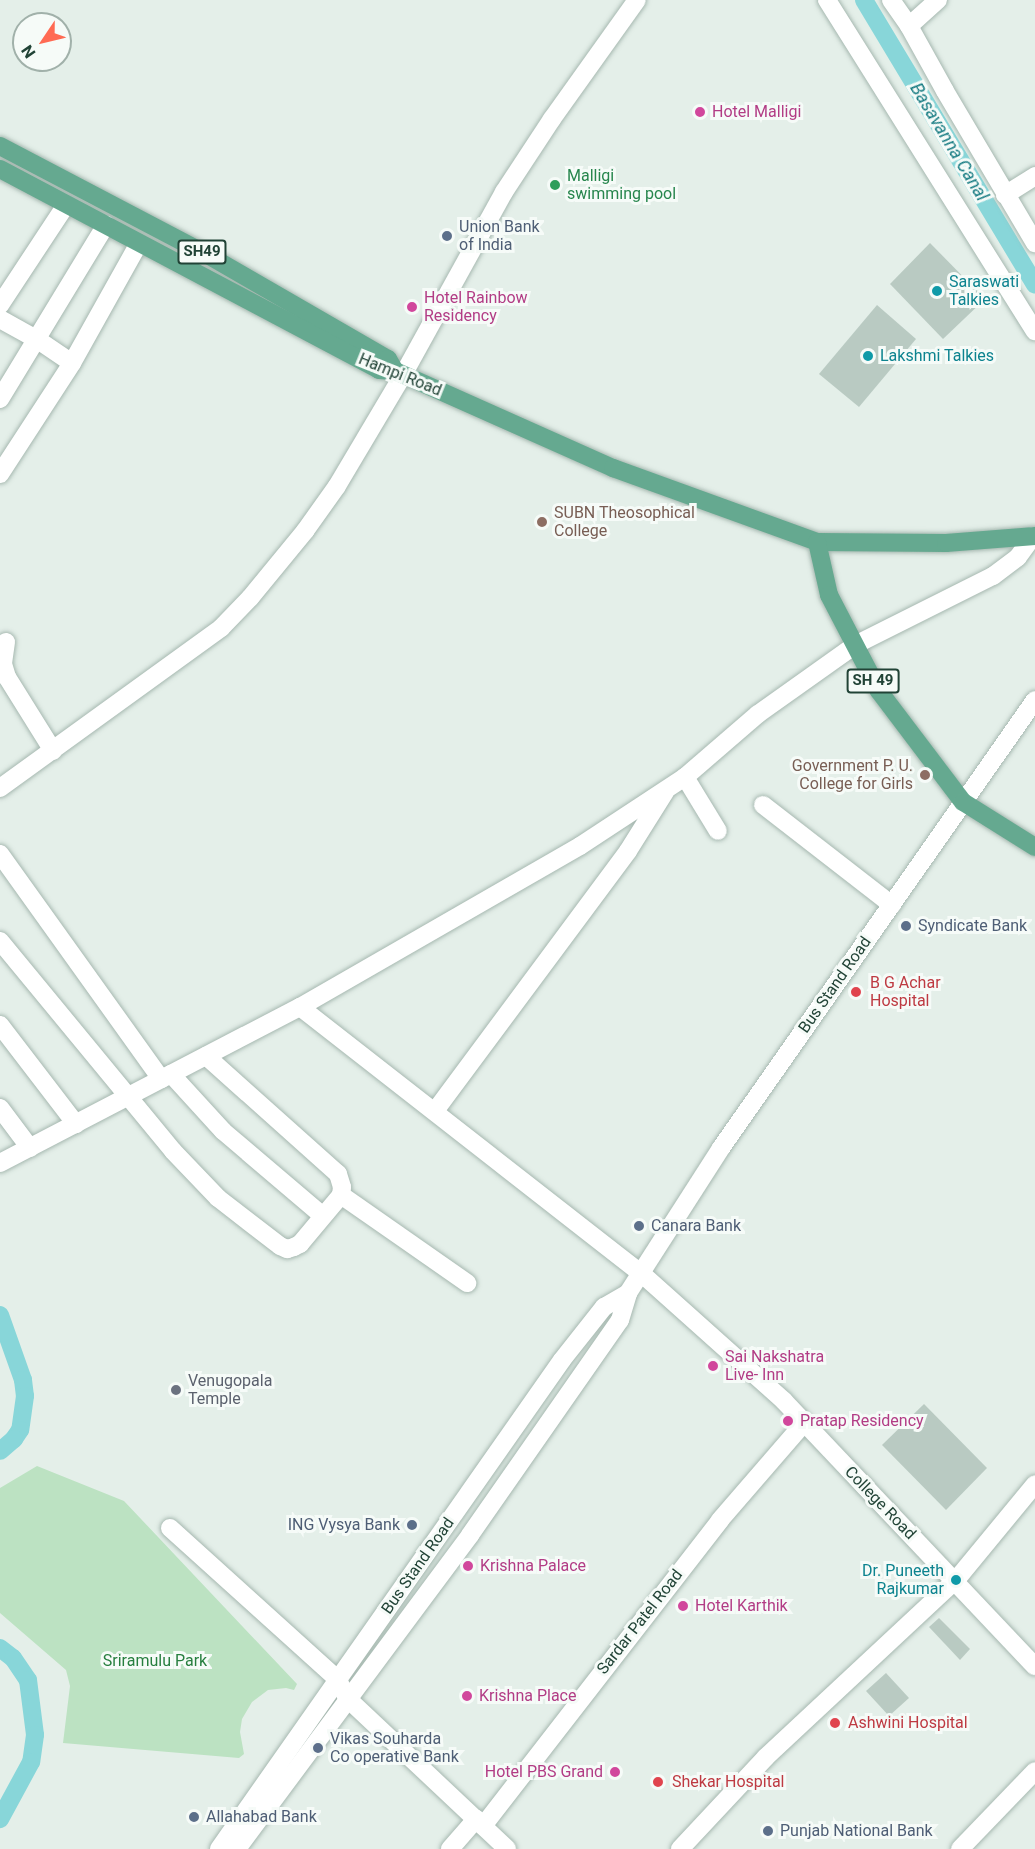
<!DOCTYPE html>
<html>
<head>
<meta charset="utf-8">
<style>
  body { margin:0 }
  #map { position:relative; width:1035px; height:1849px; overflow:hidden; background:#e4efe9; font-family:Roboto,sans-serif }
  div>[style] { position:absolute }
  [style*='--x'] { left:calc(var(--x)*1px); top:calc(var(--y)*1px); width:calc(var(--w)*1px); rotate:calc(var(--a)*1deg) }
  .green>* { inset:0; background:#bce2c2 }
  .canal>* { height:18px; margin:-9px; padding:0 9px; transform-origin:9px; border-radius:9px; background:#88d6d9 }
  .building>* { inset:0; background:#b9cac2 }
  .roads { filter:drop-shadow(0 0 2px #a6b8b0) drop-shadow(0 0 2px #a6b8b0) }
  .minor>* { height:18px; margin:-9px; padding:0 9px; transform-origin:9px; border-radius:9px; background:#fff }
  .tertiary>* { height:18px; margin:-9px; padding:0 9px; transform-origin:9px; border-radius:9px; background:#fff }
  .secondary>* { height:18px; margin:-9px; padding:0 9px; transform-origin:9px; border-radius:9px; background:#fff }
  .primary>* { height:18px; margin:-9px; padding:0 9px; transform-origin:9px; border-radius:9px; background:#65a990 }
  .dots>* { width:16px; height:16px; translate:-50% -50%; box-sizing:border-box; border:3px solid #f6fbf8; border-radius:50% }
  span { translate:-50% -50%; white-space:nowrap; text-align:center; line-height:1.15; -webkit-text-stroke:6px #f6fbf8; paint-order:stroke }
  .shield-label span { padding:2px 4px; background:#f6fbf8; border:2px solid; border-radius:4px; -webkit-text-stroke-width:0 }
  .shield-label { font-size:15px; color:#214336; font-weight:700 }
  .hotel-label { font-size:16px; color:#b23c85 }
  .left { translate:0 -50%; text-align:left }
  .right { translate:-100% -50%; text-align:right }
  .leisure-label { font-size:16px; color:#27864d }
  .service-label { font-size:16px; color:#4e5e75 }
  .culture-label { font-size:16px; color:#0d838f }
  .street-label { font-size:16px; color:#214336 }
  .education-label { font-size:16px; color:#785e54 }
  .health-label { font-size:16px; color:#be3a42 }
  .worship-label { font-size:16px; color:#5b616d }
  .park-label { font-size:16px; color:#277f3f }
  .water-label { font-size:18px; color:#147a81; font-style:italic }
  .north { position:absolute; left:12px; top:12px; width:60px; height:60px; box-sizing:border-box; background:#f6fbf8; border:2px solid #a1b1aa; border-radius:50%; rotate:235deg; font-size:16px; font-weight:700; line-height:24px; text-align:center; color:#214336 }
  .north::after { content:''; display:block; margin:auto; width:21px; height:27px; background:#ff6a53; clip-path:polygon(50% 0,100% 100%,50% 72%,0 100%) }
</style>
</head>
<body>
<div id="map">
  <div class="green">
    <i style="clip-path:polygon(37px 1466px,124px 1501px,297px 1684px,294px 1690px,286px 1688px,268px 1690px,252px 1702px,242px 1719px,240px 1732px,244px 1754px,239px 1758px,63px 1743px,70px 1686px,66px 1670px,0 1613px,0 1488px)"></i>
  </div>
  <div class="canal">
    <i style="--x:864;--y:0;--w:332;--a:59"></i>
    <i style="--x:0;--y:1315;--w:69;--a:70.5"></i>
    <i style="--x:23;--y:1380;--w:16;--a:83"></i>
    <i style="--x:25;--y:1396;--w:34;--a:98"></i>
    <i style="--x:20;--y:1430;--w:11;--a:124"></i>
    <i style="--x:14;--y:1439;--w:18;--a:139"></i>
    <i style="--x:0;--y:1648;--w:16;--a:38"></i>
    <i style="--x:13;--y:1658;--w:27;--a:56"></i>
    <i style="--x:28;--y:1680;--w:55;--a:82.7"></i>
    <i style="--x:35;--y:1735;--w:27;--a:98"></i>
    <i style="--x:31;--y:1762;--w:65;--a:118.5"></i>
  </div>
  <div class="building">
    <i style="clip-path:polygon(930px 243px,985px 299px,943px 339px,890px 284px)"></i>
    <i style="clip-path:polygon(877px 305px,916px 339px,859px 407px,819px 374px)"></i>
    <i style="clip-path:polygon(924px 1404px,987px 1468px,946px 1510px,882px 1445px)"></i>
    <i style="clip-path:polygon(939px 1618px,970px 1649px,960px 1660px,929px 1627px)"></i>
    <i style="clip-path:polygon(886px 1673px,909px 1698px,889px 1716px,866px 1691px)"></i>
  </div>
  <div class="roads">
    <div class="minor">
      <i style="--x:827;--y:0;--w:391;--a:57.9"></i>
      <i style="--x:891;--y:0;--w:32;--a:55"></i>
      <i style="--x:909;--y:26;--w:74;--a:61"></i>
      <i style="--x:945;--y:91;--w:177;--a:59.4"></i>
      <i style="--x:909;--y:26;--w:39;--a:-42"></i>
      <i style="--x:1005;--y:195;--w:36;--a:-32"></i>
      <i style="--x:0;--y:305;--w:120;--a:-56.6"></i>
      <i style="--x:0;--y:319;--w:43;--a:28.9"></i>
      <i style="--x:38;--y:340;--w:41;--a:34.1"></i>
      <i style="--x:0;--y:399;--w:204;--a:-58.7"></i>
      <i style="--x:0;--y:474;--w:132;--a:-57"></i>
      <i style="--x:72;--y:363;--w:137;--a:-60.8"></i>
      <i style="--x:6;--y:642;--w:22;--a:98"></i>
      <i style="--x:3;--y:664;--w:14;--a:73"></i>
      <i style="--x:7;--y:677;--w:87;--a:58.1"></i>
      <i style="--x:685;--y:777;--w:63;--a:58.6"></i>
      <i style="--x:0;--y:788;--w:273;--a:-35.9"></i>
      <i style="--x:221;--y:628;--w:42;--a:-46"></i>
      <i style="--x:250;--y:598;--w:87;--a:-50.6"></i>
      <i style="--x:305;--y:531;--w:55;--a:-54.6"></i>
      <i style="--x:337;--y:486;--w:129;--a:-59.3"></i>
      <i style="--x:763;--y:805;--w:163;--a:37.8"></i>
      <i style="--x:0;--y:854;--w:277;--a:54.4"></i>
      <i style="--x:0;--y:941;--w:272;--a:50.5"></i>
      <i style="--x:173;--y:1151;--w:65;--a:46.2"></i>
      <i style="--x:218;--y:1198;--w:78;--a:37.7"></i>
      <i style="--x:280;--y:1246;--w:8;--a:23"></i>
      <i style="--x:287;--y:1249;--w:7;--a:-16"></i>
      <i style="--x:294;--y:1247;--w:7;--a:-27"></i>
      <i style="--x:300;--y:1244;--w:64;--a:-50.1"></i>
      <i style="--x:341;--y:1195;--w:8;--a:-83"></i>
      <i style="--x:342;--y:1187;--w:14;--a:-107"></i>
      <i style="--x:338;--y:1174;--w:177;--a:-138.2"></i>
      <i style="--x:300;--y:1007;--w:432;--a:38"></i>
      <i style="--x:0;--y:1025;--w:125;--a:52.5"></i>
      <i style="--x:171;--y:1074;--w:77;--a:47.6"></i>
      <i style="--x:223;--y:1131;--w:131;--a:40.4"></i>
      <i style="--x:0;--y:1108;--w:50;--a:53.1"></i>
      <i style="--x:435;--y:1111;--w:324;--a:-53.4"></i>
      <i style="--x:628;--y:851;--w:70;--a:-57.9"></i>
      <i style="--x:0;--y:1163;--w:338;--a:-27.5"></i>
      <i style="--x:300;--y:1007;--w:323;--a:-29.9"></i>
      <i style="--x:580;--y:846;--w:126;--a:-33.3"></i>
      <i style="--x:685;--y:777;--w:96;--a:-40.8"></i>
      <i style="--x:758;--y:714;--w:119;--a:-35.4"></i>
      <i style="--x:855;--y:645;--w:154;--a:-26.6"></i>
      <i style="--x:993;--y:576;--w:31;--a:-37"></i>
      <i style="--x:1018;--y:557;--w:26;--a:-54"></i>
      <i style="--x:341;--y:1195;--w:154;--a:34.9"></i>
      <i style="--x:170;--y:1528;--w:227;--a:42.1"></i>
      <i style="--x:338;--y:1680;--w:20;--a:63"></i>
      <i style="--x:347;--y:1698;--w:220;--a:43.3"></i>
      <i style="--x:483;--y:1826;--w:387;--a:-52.2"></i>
      <i style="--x:720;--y:1520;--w:128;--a:-49.1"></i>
      <i style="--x:450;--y:1849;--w:40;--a:-49"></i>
      <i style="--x:960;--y:1849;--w:108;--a:-46.1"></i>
    </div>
    <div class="tertiary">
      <i style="--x:403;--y:375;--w:209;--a:-61.1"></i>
      <i style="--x:504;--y:192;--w:87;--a:-56.7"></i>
      <i style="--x:552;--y:119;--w:146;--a:-54.5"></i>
      <i style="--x:680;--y:1849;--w:126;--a:-46.9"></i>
      <i style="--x:766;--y:1757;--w:260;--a:-43"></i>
      <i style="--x:956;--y:1580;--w:124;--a:-50.5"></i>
    </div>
    <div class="secondary">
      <i style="--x:641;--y:1273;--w:192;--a:41.8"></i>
      <i style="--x:784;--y:1401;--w:365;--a:46.6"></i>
      <i style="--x:219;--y:1849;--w:597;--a:-54.95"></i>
      <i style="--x:562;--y:1360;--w:68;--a:-51.6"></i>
      <i style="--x:604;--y:1307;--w:28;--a:-30"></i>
      <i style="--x:237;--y:1849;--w:391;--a:-53.4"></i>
      <i style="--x:470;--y:1535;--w:262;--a:-55.1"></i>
      <i style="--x:620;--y:1320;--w:28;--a:-73"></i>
      <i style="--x:628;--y:1293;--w:172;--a:-57.3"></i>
      <i style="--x:721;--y:1148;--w:547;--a:-54.97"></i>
    </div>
    <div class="primary">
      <i style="--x:0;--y:146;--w:233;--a:27.7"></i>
      <i style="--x:206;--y:254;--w:210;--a:30"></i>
      <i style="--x:388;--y:359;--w:14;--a:60"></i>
      <i style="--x:0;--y:169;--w:429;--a:27.9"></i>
      <i style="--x:379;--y:370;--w:16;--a:4"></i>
      <i style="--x:395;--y:371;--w:239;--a:24"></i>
      <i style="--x:613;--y:468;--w:217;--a:19.9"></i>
      <i style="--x:817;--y:542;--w:129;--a:0.4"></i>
      <i style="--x:946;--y:543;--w:89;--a:-4.5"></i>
      <i style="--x:817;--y:542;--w:54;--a:77.2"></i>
      <i style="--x:829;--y:595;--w:108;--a:62.5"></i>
      <i style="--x:879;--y:691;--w:139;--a:52.9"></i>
      <i style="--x:963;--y:802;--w:85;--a:32"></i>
    </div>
  </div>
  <div class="dots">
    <i style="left:700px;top:112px;background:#d1479c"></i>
    <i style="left:555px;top:185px;background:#2e9e5b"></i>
    <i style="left:447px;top:236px;background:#5c6f8a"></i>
    <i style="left:937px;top:291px;background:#0f9aa8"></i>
    <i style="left:412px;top:307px;background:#d1479c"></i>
    <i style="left:868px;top:356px;background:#0f9aa8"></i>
    <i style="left:542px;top:522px;background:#8d6e63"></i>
    <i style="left:925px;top:775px;background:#8d6e63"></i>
    <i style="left:906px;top:926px;background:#5c6f8a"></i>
    <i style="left:856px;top:992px;background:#e0444e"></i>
    <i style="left:639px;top:1226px;background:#5c6f8a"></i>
    <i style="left:713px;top:1366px;background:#d1479c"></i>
    <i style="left:176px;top:1390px;background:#6b7280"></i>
    <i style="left:788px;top:1421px;background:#d1479c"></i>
    <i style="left:412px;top:1525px;background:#5c6f8a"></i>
    <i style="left:468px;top:1566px;background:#d1479c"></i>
    <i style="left:956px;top:1580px;background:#0f9aa8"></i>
    <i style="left:683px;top:1606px;background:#d1479c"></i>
    <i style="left:467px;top:1696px;background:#d1479c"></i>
    <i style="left:835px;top:1723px;background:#e0444e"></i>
    <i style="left:318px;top:1748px;background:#5c6f8a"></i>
    <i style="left:615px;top:1772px;background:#d1479c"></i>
    <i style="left:658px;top:1782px;background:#e0444e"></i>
    <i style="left:194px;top:1817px;background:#5c6f8a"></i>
    <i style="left:768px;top:1831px;background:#5c6f8a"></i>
  </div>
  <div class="shield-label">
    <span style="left:202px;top:252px">SH49</span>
    <span style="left:873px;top:681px">SH 49</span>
  </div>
  <div class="hotel-label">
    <span class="left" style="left:712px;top:112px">Hotel Malligi</span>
    <span class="left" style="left:424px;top:307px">Hotel Rainbow<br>Residency</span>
    <span class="left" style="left:725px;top:1366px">Sai Nakshatra<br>Live- Inn</span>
    <span class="left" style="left:800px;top:1421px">Pratap Residency</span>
    <span class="left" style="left:480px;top:1566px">Krishna Palace</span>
    <span class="left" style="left:695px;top:1606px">Hotel Karthik</span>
    <span class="left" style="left:479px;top:1696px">Krishna Place</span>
    <span class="right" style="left:603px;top:1772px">Hotel PBS Grand</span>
  </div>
  <div class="leisure-label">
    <span class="left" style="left:567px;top:185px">Malligi<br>swimming pool</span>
  </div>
  <div class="service-label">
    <span class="left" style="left:459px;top:236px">Union Bank<br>of India</span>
    <span class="left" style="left:918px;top:926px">Syndicate Bank</span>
    <span class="left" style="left:651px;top:1226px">Canara Bank</span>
    <span class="right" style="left:400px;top:1525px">ING Vysya Bank</span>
    <span class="left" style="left:330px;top:1748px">Vikas Souharda<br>Co operative Bank</span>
    <span class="left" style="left:206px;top:1817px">Allahabad Bank</span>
    <span class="left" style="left:780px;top:1831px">Punjab National Bank</span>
  </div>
  <div class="culture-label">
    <span class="left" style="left:949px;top:291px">Saraswati<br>Talkies</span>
    <span class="left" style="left:880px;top:356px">Lakshmi Talkies</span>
    <span class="right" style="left:944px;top:1580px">Dr. Puneeth<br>Rajkumar</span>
  </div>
  <div class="street-label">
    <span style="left:400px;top:375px;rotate:22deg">Hampi Road</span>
    <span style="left:835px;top:985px;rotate:-55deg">Bus Stand Road</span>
    <span style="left:880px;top:1503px;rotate:46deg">College Road</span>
    <span style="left:418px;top:1566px;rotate:-55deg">Bus Stand Road</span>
    <span style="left:640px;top:1622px;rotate:-52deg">Sardar Patel Road</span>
  </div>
  <div class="education-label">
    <span class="left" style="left:554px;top:522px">SUBN Theosophical<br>College</span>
    <span class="right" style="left:913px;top:775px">Government P. U.<br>College for Girls</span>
  </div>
  <div class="health-label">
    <span class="left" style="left:870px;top:992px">B G Achar<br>Hospital</span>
    <span class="left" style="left:848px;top:1723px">Ashwini Hospital</span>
    <span class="left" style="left:672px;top:1782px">Shekar Hospital</span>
  </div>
  <div class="worship-label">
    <span class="left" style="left:188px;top:1390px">Venugopala<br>Temple</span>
  </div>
  <div class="park-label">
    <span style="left:155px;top:1661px">Sriramulu Park</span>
  </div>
  <div class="water-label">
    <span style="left:949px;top:142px;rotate:59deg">Basavanna Canal</span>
  </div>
  <div class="north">N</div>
</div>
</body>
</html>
